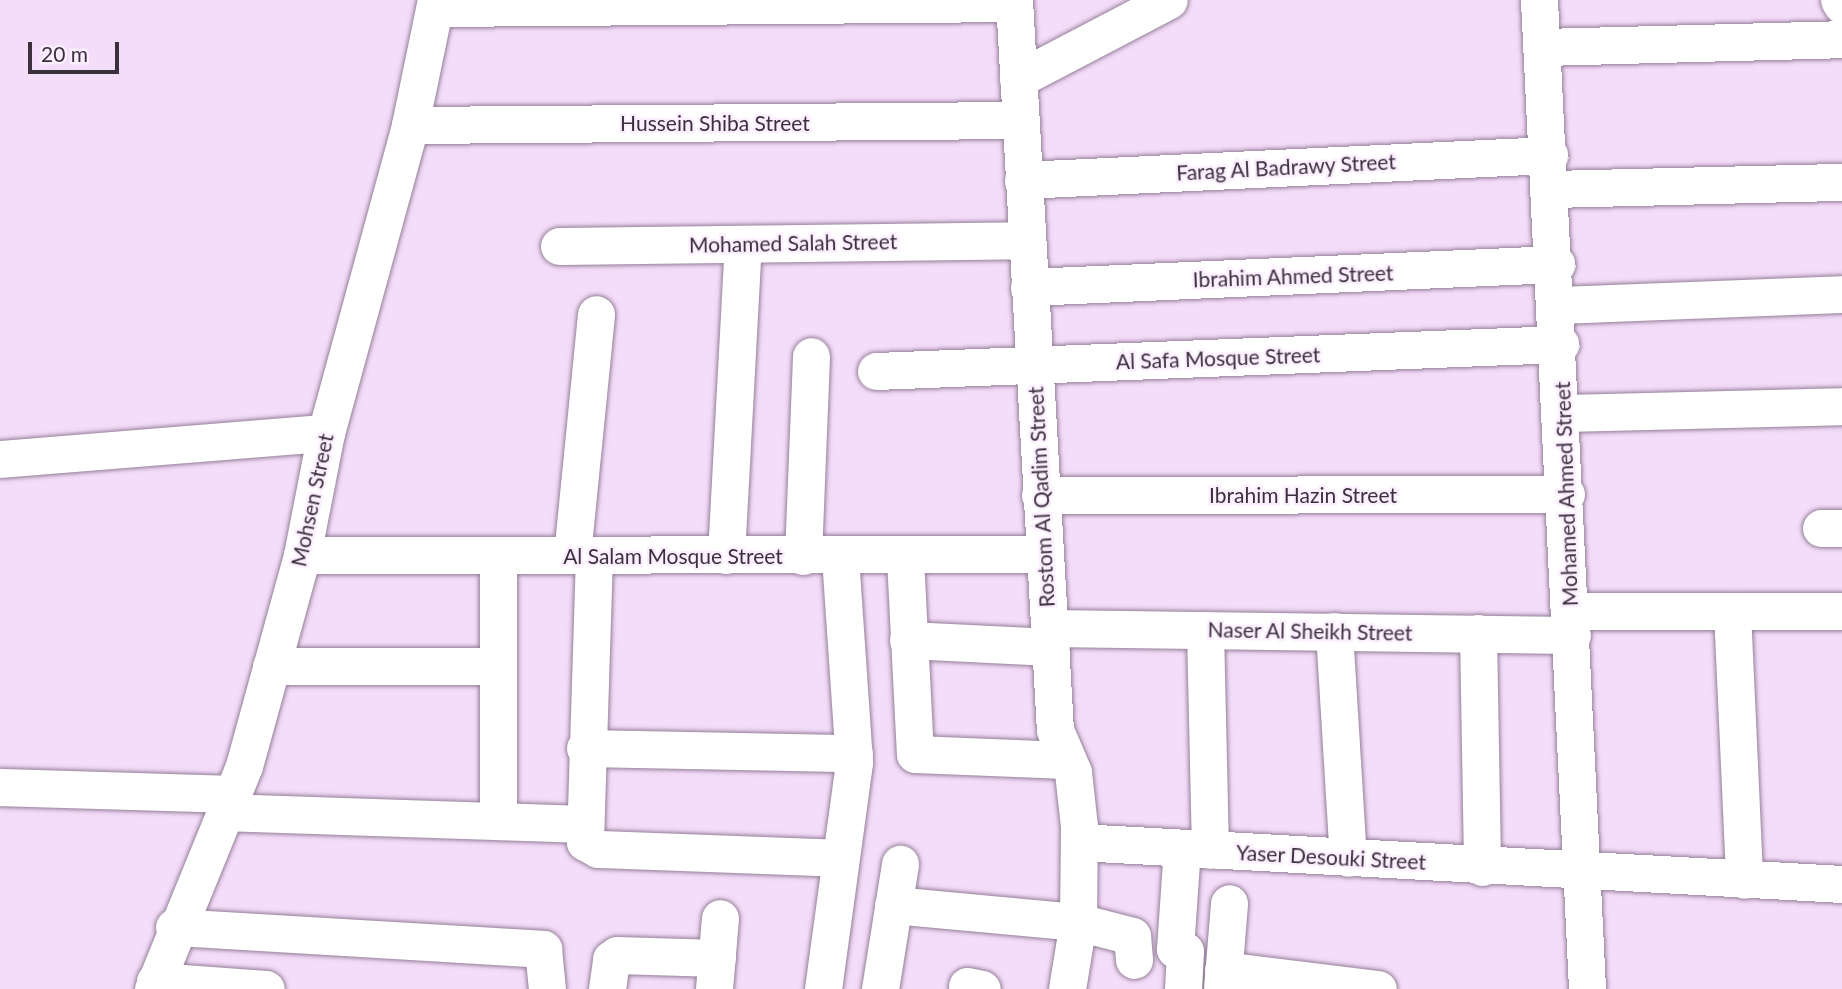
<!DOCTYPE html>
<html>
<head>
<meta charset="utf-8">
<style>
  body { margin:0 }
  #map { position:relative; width:1842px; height:989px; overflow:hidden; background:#f4ddf9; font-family:Lato,sans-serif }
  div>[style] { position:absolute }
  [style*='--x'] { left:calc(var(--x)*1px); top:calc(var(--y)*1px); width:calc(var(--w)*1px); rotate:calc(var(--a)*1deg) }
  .roads { filter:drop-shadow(0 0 2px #947f98) drop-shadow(0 0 2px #947f98) }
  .minor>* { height:37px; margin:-18.5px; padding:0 18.5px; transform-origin:18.5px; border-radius:18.5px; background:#fff }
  span { translate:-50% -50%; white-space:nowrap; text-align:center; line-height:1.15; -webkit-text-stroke:5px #fceeff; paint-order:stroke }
  .street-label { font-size:21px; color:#3a313c }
  .scale { position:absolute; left:28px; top:42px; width:91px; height:32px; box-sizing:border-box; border:4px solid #3a313c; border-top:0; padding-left:9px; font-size:21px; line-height:24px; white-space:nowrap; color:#3a313c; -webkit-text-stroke:5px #fceeff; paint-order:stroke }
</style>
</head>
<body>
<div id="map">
  <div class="roads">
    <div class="minor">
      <i style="--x:1014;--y:0;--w:731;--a:86.79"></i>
      <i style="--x:1055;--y:730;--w:46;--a:66.8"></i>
      <i style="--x:1073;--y:772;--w:54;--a:83.7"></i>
      <i style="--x:1079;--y:826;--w:96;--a:90.6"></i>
      <i style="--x:1078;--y:922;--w:68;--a:99.3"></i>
      <i style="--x:1539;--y:0;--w:990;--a:87.22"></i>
      <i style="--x:1839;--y:0;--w:6;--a:59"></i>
      <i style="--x:435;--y:8;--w:579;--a:-0.49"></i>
      <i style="--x:1543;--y:47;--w:299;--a:-1.5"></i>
      <i style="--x:1018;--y:79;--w:170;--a:-27.6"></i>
      <i style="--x:410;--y:125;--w:610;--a:-0.47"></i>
      <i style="--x:1023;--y:180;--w:527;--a:-2.72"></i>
      <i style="--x:1551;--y:189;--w:291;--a:-1.4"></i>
      <i style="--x:559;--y:246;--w:467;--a:-0.7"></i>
      <i style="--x:1029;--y:287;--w:528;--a:-2.5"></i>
      <i style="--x:1558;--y:305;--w:284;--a:-2.2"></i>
      <i style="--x:876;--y:371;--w:685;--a:-2.26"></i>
      <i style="--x:1563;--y:413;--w:279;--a:-1.4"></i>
      <i style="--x:0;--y:459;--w:327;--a:-4.6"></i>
      <i style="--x:1040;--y:495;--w:526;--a:-0.11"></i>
      <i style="--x:1821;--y:528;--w:21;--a:0"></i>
      <i style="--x:302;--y:555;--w:741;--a:-0.08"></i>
      <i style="--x:572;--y:555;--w:242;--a:-84.3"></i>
      <i style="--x:594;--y:555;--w:287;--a:91.8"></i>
      <i style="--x:585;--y:842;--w:15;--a:28"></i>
      <i style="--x:598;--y:849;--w:241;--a:2.1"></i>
      <i style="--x:726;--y:555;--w:311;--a:-86.9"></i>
      <i style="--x:803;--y:556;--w:200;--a:-87.7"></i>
      <i style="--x:498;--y:557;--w:264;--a:90"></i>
      <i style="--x:905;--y:558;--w:196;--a:87.1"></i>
      <i style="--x:915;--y:754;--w:151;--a:2.3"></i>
      <i style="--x:1571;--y:611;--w:271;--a:0"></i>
      <i style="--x:1732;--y:611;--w:269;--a:87.4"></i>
      <i style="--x:1049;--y:628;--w:523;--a:0.77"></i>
      <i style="--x:1205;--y:630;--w:220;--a:88.7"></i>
      <i style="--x:1334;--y:631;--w:227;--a:86.5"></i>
      <i style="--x:1478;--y:633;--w:234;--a:89"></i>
      <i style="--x:908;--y:640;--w:143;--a:2.8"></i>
      <i style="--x:271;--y:666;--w:227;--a:0"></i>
      <i style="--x:585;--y:748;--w:269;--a:1.1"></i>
      <i style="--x:0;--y:787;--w:232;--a:1.7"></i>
      <i style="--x:225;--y:812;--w:357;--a:1.9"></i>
      <i style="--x:1079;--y:842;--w:764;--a:3.15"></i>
      <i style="--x:1182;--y:848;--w:101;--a:94"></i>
      <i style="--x:1175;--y:949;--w:10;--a:11"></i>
      <i style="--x:1185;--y:951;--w:38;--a:93"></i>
      <i style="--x:893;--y:905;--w:186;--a:5.3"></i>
      <i style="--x:1078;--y:922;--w:56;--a:14.5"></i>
      <i style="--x:1132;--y:936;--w:24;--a:85"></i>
      <i style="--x:174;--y:927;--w:370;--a:3.4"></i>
      <i style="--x:543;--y:949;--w:40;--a:84.3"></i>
      <i style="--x:1223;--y:970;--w:156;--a:7"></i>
      <i style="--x:155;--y:981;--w:111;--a:4.1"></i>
      <i style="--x:967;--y:986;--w:15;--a:11"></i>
      <i style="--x:153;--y:989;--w:241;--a:-67.8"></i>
      <i style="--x:244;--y:766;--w:219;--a:-74.6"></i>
      <i style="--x:302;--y:555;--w:124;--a:-78.9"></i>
      <i style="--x:326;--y:433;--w:319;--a:-74.7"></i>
      <i style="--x:410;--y:125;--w:128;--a:-78.3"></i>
      <i style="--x:607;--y:989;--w:30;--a:-82"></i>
      <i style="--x:611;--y:959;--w:7;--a:-34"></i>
      <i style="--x:617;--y:955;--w:100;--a:1.7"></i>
      <i style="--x:714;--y:989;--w:71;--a:-85.2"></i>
      <i style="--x:823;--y:989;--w:229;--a:-82.2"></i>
      <i style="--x:854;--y:762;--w:205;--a:-93.9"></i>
      <i style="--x:880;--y:989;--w:127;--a:-80.9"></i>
      <i style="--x:1222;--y:989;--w:86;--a:-85.3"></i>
    </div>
  </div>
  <div class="street-label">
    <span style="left:715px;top:123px">Hussein Shiba Street</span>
    <span style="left:1286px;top:167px;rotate:-3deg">Farag Al Badrawy Street</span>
    <span style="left:793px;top:243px;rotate:-1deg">Mohamed Salah Street</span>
    <span style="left:1293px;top:276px;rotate:-2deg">Ibrahim Ahmed Street</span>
    <span style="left:1218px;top:358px;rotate:-2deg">Al Safa Mosque Street</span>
    <span style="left:1566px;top:494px;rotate:-92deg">Mohamed Ahmed Street</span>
    <span style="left:1303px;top:495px">Ibrahim Hazin Street</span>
    <span style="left:1041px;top:497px;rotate:-93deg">Rostom Al Qadim Street</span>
    <span style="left:312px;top:500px;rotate:-78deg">Mohsen Street</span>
    <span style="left:673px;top:556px">Al Salam Mosque Street</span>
    <span style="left:1310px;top:631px;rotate:1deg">Naser Al Sheikh Street</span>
    <span style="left:1331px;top:857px;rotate:3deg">Yaser Desouki Street</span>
  </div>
  <div class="scale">20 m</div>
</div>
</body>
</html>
